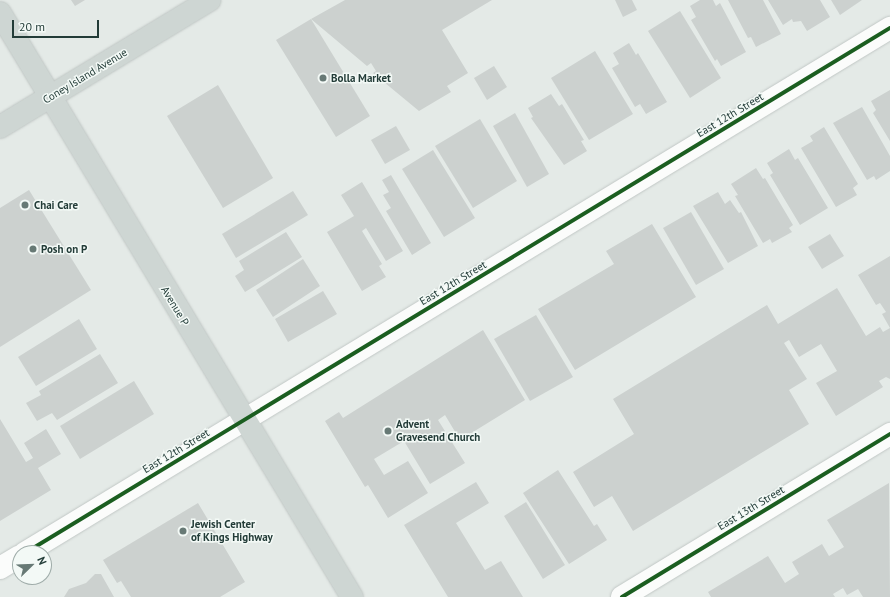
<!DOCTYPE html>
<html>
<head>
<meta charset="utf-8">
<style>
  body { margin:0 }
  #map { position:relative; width:890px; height:597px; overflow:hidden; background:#e4eae7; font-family:"PT Sans",sans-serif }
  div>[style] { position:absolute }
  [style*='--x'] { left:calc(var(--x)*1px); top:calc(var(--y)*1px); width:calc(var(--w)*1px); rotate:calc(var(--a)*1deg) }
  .building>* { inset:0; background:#ccd1cf }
  .roads { filter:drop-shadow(0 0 1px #c1c7c5) drop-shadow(0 0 1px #c1c7c5) }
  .minor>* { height:22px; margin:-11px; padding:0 11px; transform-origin:11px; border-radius:11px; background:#fbfcfb }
  .major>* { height:22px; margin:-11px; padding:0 11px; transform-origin:11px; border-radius:11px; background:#ced6d3 }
  .cycleway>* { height:4px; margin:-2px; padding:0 2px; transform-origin:2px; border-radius:2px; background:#1b5e20 }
  .dots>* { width:11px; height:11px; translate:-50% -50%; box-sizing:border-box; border:2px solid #f3f9f6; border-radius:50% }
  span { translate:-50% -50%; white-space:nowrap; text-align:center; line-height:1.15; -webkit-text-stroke:3px #f3f9f6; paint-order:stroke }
  .street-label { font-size:11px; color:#233c38 }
  .poi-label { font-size:11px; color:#233c38; font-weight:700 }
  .left { translate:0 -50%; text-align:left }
  .north { position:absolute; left:12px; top:545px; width:40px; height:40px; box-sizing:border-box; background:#f3f9f6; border:1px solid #a0adaa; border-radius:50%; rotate:67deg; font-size:11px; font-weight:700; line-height:16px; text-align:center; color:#233c38 }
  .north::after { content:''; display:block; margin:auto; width:14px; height:18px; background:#677975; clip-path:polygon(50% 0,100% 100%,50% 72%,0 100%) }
  .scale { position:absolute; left:12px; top:20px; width:87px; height:18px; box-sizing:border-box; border:2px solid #233c38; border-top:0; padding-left:5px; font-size:12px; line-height:14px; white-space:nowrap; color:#233c38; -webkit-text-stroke:3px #f3f9f6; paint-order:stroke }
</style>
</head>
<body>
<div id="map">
  <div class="building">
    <i style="clip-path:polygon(71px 0,85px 0,75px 6px)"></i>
    <i style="clip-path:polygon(345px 0,492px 0,442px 30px,468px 73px,447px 86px,451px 92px,419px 111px,373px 73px,376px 71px,371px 63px,367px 66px,311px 19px)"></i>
    <i style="clip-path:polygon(615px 0,632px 0,637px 10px,623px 17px)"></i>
    <i style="clip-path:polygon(700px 0,713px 0,716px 6px,720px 3px,746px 52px,721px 66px,717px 59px,715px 61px,691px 20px,696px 17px,690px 6px)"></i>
    <i style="clip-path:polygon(728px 0,763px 0,781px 34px,756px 47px,751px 37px,748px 38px)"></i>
    <i style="clip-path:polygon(768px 0,820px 0,830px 17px,807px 31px,801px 21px,793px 22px,792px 19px,783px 25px)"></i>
    <i style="clip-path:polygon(831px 0,862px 0,840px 15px)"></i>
    <i style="clip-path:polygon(680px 11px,721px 78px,690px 98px,648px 31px)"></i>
    <i style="clip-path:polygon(311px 19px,370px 116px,336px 137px,276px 40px)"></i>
    <i style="clip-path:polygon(629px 43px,636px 55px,638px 53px,667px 102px,646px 114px,640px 104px,635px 107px,612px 68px,619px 64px,613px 53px)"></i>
    <i style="clip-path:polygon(595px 51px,633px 114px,589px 140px,551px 78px)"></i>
    <i style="clip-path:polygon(494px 66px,507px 87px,487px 100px,474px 78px)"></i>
    <i style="clip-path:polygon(218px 85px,273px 178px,223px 208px,167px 116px)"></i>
    <i style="clip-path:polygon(890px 90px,890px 141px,873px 113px,876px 110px,871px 101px)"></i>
    <i style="clip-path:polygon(551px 94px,559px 106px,562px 104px,584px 140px,581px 141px,587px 151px,564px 165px,531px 118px,533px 117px,528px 108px)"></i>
    <i style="clip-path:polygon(862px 107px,890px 156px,890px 171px,876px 180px,874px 176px,867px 180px,833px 123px)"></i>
    <i style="clip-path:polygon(515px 113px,549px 174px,527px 187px,493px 126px)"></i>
    <i style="clip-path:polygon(480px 119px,517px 181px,473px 208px,435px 146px)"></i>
    <i style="clip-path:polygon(396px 126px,410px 150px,385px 164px,371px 140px)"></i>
    <i style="clip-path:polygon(824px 127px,858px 184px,853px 188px,857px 195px,836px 207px,801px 148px,813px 141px,810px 136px)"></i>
    <i style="clip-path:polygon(789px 149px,795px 160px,798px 158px,828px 208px,800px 225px,770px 175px,773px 173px,767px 163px)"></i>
    <i style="clip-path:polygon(433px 150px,475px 218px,444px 237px,402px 169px)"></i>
    <i style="clip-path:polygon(756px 168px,763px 179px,765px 178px,793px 225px,789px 228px,792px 232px,772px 243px,770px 239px,763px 243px,735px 196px,738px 195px,731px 184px)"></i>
    <i style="clip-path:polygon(391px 175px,431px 243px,412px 255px,386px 211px,391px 208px,383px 195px,389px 192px,382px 180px)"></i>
    <i style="clip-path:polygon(362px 182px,403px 251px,386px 261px,366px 228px,362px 231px,382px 264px,379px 266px,386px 277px,362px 291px,327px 232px,354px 216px,341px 195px)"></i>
    <i style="clip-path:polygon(29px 190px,91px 290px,0 347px,0 208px)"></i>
    <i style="clip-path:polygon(293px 191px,308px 215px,236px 258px,222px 234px)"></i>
    <i style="clip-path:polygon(718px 192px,725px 204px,730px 200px,739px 213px,741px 212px,758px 246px,728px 263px,693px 206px)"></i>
    <i style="clip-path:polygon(691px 212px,724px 269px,696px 285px,663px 228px)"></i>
    <i style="clip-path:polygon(652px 224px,696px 297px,575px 370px,538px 309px,614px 264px,606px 251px)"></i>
    <i style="clip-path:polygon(286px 232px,302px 257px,245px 292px,235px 276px,244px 270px,239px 261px)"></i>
    <i style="clip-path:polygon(830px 234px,844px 256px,822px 269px,808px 247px)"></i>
    <i style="clip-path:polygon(890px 256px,890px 328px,882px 314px,886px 312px,880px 303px,876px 305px,858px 275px)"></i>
    <i style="clip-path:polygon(303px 259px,320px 286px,273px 317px,256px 290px)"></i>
    <i style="clip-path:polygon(837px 288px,866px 336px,880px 327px,883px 332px,890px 328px,890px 379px,886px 377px,879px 381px,883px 387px,836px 416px,816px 383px,837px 371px,821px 344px,799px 357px,789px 340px,784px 343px,807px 379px,789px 390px,809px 424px,633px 531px,612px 496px,594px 507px,573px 472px,634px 434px,613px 399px,767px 305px,778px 324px)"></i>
    <i style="clip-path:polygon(323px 291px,337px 314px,288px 342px,275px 319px)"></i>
    <i style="clip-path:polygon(536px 315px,573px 377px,530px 401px,494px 339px)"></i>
    <i style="clip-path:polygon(79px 319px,97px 349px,36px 386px,18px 357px)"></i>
    <i style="clip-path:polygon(483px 330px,525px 400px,460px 440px,445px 415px,438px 420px,465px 463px,430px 484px,404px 441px,374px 459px,384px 475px,408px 461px,428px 493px,388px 518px,368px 485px,365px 487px,325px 421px,339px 412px,343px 418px)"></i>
    <i style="clip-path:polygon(100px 354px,118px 383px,57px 420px,52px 413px,37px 421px,26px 403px,41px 395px,39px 391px)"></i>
    <i style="clip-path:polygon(134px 381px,154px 414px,80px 459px,60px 426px)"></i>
    <i style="clip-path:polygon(0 419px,26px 462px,33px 458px,24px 443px,46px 429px,61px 454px,38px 468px,51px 490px,0 521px)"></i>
    <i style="clip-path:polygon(558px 470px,594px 526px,597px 524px,607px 540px,569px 564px,523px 493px)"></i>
    <i style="clip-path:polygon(476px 482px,489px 503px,456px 523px,485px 570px,501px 561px,523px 597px,448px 597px,404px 525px)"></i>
    <i style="clip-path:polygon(889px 483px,890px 597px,863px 597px,858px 589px,847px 595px,843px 588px,833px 594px,835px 597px,711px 597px,708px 592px,768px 556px,785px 583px,799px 574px,792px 562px,822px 544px,829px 556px,844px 547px,827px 520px)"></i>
    <i style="clip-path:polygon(526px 502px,565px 565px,543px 579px,504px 516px)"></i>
    <i style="clip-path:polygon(198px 503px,245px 582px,220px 597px,131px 597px,121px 581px,117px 583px,103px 560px)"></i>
    <i style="clip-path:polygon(95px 574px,101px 574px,114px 597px,64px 597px,69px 589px,86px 583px)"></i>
  </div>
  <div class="roads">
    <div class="minor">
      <i style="--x:25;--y:553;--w:1012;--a:-31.26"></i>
      <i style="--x:0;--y:568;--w:23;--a:-31"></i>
      <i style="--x:622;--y:597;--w:314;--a:-31.3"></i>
    </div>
    <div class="major">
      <i style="--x:0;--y:13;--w:682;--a:58.92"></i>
      <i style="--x:0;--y:127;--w:245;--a:-31.2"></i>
    </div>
  </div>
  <div class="cycleway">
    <i style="--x:25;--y:553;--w:1012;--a:-31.26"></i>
    <i style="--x:622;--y:597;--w:314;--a:-31.3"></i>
  </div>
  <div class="dots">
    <i style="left:323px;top:78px;background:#677975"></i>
    <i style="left:25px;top:205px;background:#677975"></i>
    <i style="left:33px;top:249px;background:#677975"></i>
    <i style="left:388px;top:431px;background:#677975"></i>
    <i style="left:183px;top:531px;background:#677975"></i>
  </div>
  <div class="street-label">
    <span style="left:85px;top:76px;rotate:-31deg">Coney Island Avenue</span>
    <span style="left:730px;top:115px;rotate:-31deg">East 12th Street</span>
    <span style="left:453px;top:283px;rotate:-31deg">East 12th Street</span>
    <span style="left:175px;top:306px;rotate:59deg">Avenue P</span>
    <span style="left:176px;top:451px;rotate:-31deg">East 12th Street</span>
    <span style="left:751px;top:508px;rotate:-31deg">East 13th Street</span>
  </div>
  <div class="poi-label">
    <span class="left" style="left:331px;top:78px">Bolla Market</span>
    <span class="left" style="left:34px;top:205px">Chai Care</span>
    <span class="left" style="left:41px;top:249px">Posh on P</span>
    <span class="left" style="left:396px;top:431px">Advent<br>Gravesend Church</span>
    <span class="left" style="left:191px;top:531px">Jewish Center<br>of Kings Highway</span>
  </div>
  <div class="north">N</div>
  <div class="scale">20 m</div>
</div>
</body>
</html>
